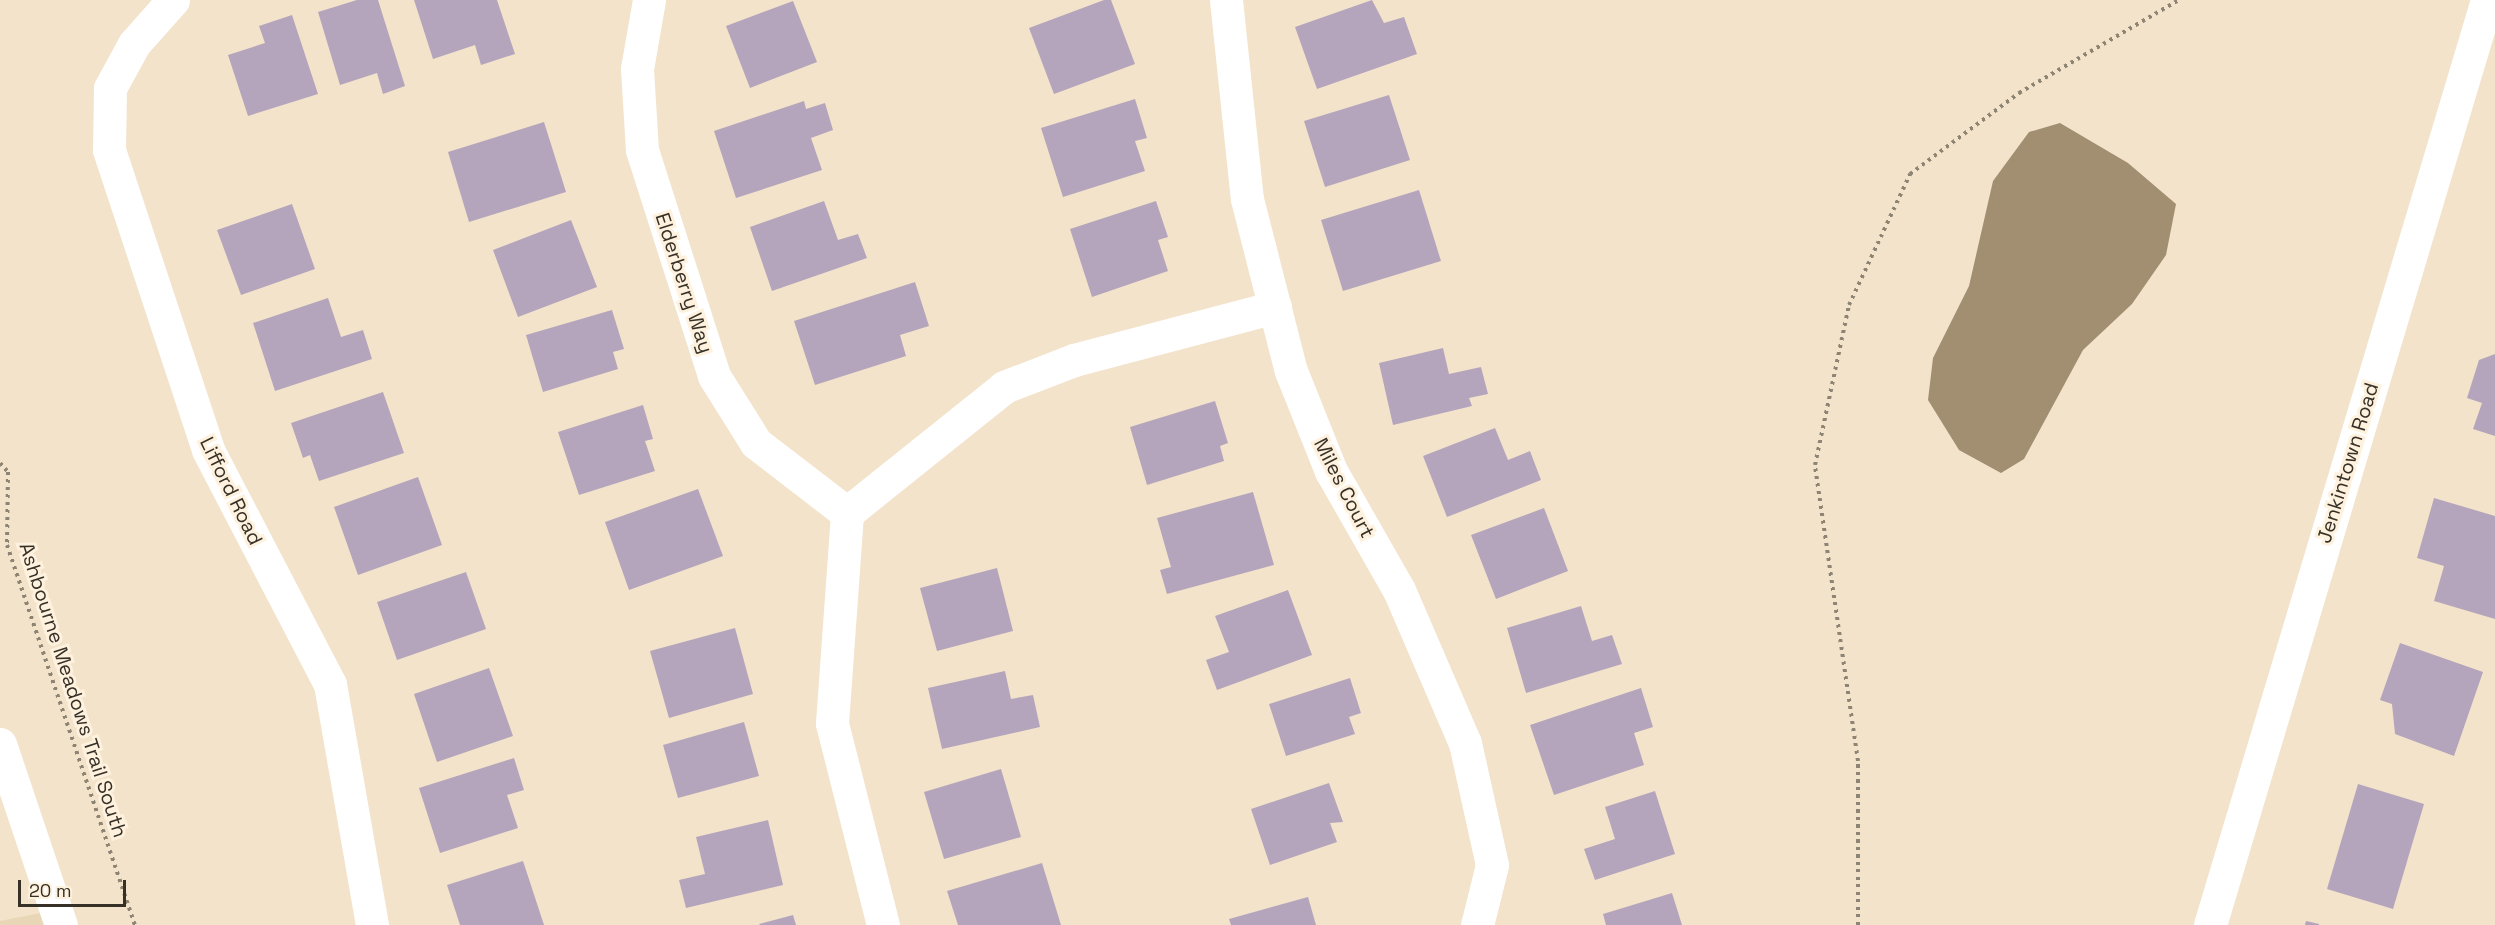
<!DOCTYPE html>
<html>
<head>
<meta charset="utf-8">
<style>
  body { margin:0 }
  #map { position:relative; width:2495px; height:925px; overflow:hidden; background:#f3e3ca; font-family:"Space Grotesk",sans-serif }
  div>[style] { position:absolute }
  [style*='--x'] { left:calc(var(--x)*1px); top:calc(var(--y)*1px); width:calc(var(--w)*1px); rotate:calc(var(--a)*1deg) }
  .built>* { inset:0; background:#e9d6b7 }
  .water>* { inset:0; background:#a28e70 }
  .building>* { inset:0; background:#b4a5bd }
  .path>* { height:4px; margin-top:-2px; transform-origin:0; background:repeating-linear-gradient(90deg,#8e8473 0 3px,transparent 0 7.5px) }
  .minor>* { height:33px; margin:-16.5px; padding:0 16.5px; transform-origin:16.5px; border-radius:16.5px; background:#fff }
  .tertiary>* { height:33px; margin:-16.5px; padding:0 16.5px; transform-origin:16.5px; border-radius:16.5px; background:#fff }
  span { translate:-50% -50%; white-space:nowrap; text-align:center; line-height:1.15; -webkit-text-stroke:6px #fef1dd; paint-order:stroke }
  .street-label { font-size:20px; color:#363027 }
  .scale { position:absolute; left:18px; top:880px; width:108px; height:27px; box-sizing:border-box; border:3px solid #363027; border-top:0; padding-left:8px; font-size:18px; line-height:21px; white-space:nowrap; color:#363027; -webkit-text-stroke:4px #fef1dd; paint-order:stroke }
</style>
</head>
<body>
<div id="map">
  <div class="built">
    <i style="clip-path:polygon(56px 910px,61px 925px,0 925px,0 921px)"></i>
  </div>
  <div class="water">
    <i style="clip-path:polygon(2060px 123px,2128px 163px,2176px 204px,2166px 255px,2132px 304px,2083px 350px,2024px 459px,2001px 473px,1959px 450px,1928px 400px,1933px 358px,1969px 286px,1993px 181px,2029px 132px)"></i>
  </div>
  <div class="building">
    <i style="clip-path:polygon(357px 0,378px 0,405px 86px,383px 94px,377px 73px,340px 85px,318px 12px)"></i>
    <i style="clip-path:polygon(414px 0,497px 0,515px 54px,481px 65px,475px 45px,433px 59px)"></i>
    <i style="clip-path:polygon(1104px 0,1111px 0,1135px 64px,1054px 94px,1029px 28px)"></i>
    <i style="clip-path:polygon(1372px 0,1384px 23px,1404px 17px,1417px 54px,1317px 89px,1295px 27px)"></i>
    <i style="clip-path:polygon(793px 1px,817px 62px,750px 88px,726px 26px)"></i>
    <i style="clip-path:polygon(292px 15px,318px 94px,248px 116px,228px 55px,265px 43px,259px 26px)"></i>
    <i style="clip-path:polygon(1389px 95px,1410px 160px,1325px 187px,1304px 121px)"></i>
    <i style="clip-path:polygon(1135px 99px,1147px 138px,1135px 141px,1145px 171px,1063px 197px,1041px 128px)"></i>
    <i style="clip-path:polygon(804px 101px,806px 109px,825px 103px,833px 130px,811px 138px,822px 170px,736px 198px,714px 131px)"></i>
    <i style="clip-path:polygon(544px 122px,566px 192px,469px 222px,448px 152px)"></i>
    <i style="clip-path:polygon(1419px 190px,1441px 261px,1343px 291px,1321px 220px)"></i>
    <i style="clip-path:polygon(824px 201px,838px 240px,858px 234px,867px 258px,772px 291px,750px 227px)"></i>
    <i style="clip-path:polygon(1156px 201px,1168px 237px,1158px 240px,1168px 271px,1092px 297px,1070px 229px)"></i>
    <i style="clip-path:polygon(292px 204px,315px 269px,241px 295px,217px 230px)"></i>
    <i style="clip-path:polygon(571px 220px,597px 287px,518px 317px,493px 250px)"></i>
    <i style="clip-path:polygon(915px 282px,929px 326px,900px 335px,906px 356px,815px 385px,794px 321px)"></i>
    <i style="clip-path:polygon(328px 298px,341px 337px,363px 330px,372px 359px,275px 391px,253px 323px)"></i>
    <i style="clip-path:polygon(612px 310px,624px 349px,613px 352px,618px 369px,543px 392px,526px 335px)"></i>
    <i style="clip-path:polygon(1443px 348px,1449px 374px,1481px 367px,1488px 394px,1469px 398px,1472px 406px,1393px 425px,1379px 363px)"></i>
    <i style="clip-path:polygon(2495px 354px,2495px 436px,2473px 429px,2482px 403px,2467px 398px,2479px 360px)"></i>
    <i style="clip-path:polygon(383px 392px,404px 453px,319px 481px,310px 455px,303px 458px,291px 423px)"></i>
    <i style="clip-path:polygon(1215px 401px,1228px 443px,1220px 446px,1224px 461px,1147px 485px,1130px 427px)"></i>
    <i style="clip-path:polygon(643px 405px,653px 439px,645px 441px,655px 471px,579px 495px,558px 432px)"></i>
    <i style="clip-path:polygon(1495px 428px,1508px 460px,1530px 451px,1541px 480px,1447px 517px,1423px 456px)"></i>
    <i style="clip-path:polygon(418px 477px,442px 545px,358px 575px,334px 507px)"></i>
    <i style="clip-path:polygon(698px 489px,723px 556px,629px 590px,605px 522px)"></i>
    <i style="clip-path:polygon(1253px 492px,1274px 565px,1167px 594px,1160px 570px,1171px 567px,1157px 518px)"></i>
    <i style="clip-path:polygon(2434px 498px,2495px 516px,2495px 619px,2434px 601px,2444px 566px,2417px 558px)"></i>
    <i style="clip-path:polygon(1544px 508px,1568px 571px,1496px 599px,1471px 535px)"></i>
    <i style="clip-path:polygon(997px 568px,1013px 631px,937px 651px,920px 588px)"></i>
    <i style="clip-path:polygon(466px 572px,486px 629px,397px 660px,377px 602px)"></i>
    <i style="clip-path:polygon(1288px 590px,1312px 655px,1217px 690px,1206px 660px,1229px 652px,1215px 616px)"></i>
    <i style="clip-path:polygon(1581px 606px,1592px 641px,1612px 635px,1622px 664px,1526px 693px,1507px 628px)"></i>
    <i style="clip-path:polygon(735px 628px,753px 694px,669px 718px,650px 651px)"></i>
    <i style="clip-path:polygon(2400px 643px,2483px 672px,2454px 756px,2395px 734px,2392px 704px,2380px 700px)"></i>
    <i style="clip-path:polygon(489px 668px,513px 736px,437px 762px,414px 694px)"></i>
    <i style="clip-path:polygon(1005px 671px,1011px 699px,1033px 695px,1040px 727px,942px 749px,928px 688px)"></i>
    <i style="clip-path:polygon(1350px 678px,1361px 713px,1349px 717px,1355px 734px,1286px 756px,1269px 704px)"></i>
    <i style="clip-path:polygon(1641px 688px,1653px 727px,1634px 733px,1644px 765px,1554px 795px,1530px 725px)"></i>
    <i style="clip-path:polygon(744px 722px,759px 776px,678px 798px,663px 745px)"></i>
    <i style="clip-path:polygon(514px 758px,524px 790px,507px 795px,518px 828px,440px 853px,419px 788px)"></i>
    <i style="clip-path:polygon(1001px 769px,1021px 837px,944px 859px,924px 792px)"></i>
    <i style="clip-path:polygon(1329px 783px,1343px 822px,1330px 823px,1337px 842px,1270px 865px,1251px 809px)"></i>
    <i style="clip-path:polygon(2358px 784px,2424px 804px,2393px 909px,2327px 889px)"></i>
    <i style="clip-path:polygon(1655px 791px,1675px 854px,1595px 880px,1584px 849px,1615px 839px,1605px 807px)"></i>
    <i style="clip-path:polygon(768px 820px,783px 885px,686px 908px,679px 880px,705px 874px,696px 837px)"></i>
    <i style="clip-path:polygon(523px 861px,544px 925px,460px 925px,447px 885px)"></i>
    <i style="clip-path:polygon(1042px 863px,1061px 925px,958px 925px,947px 891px)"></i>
    <i style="clip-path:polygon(1672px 893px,1682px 925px,1606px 925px,1603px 914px)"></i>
    <i style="clip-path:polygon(1308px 897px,1316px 925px,1231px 925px,1229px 919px)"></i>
    <i style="clip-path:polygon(793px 915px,796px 925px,760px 925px,759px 924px)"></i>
    <i style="clip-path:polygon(2306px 921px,2319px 924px,2319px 925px,2305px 925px)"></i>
  </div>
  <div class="path">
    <i style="--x:0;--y:463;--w:12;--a:48"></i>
    <i style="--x:8;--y:472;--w:73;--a:90.8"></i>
    <i style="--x:7;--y:545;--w:401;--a:71.4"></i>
    <i style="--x:1858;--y:925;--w:164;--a:-90"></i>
    <i style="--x:1858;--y:761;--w:299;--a:-98.3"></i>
    <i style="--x:1815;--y:465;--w:164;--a:-78"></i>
    <i style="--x:1849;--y:305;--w:145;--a:-65"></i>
    <i style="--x:1910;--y:174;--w:136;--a:-36.6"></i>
    <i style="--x:2019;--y:93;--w:185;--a:-30.2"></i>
  </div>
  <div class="minor">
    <i style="--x:173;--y:0;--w:59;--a:131.6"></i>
    <i style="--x:134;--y:44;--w:50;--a:118.6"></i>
    <i style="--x:110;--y:88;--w:62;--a:90.9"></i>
    <i style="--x:109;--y:150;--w:316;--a:71.7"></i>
    <i style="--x:208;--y:450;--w:264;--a:62.5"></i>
    <i style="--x:330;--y:684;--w:245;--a:80.1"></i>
    <i style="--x:649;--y:0;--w:70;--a:99.9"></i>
    <i style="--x:637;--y:69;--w:81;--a:86.5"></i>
    <i style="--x:642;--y:150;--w:237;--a:72.3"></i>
    <i style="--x:714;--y:376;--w:79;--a:57.9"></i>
    <i style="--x:756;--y:443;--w:115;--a:37.6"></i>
    <i style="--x:1226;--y:0;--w:200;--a:84"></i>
    <i style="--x:1247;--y:199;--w:178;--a:75.7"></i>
    <i style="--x:1291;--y:371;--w:108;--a:68.2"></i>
    <i style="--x:1331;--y:471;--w:137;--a:60.3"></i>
    <i style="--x:1399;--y:590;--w:167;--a:66.7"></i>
    <i style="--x:1465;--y:743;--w:125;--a:77.5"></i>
    <i style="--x:1492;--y:865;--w:62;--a:104"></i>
    <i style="--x:883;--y:925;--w:208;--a:-104.2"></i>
    <i style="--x:832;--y:723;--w:211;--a:-85.9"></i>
    <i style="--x:847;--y:513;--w:201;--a:-38.7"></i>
    <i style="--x:1004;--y:387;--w:75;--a:-21.1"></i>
    <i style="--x:1074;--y:360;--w:208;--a:-14.8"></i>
    <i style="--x:2210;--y:925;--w:966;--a:-73.33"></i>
  </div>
  <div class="tertiary">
    <i style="--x:0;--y:744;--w:191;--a:71.4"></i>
  </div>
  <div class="street-label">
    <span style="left:684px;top:283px;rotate:72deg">Elderberry Way</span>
    <span style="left:2348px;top:463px;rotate:-73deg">Jenkintown Road</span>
    <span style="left:1344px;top:488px;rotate:63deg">Miles Court</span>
    <span style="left:231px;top:491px;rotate:64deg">Lifford Road</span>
    <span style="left:73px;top:690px;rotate:72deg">Ashbourne Meadows Trail South</span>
  </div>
  <div class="scale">20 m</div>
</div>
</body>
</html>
